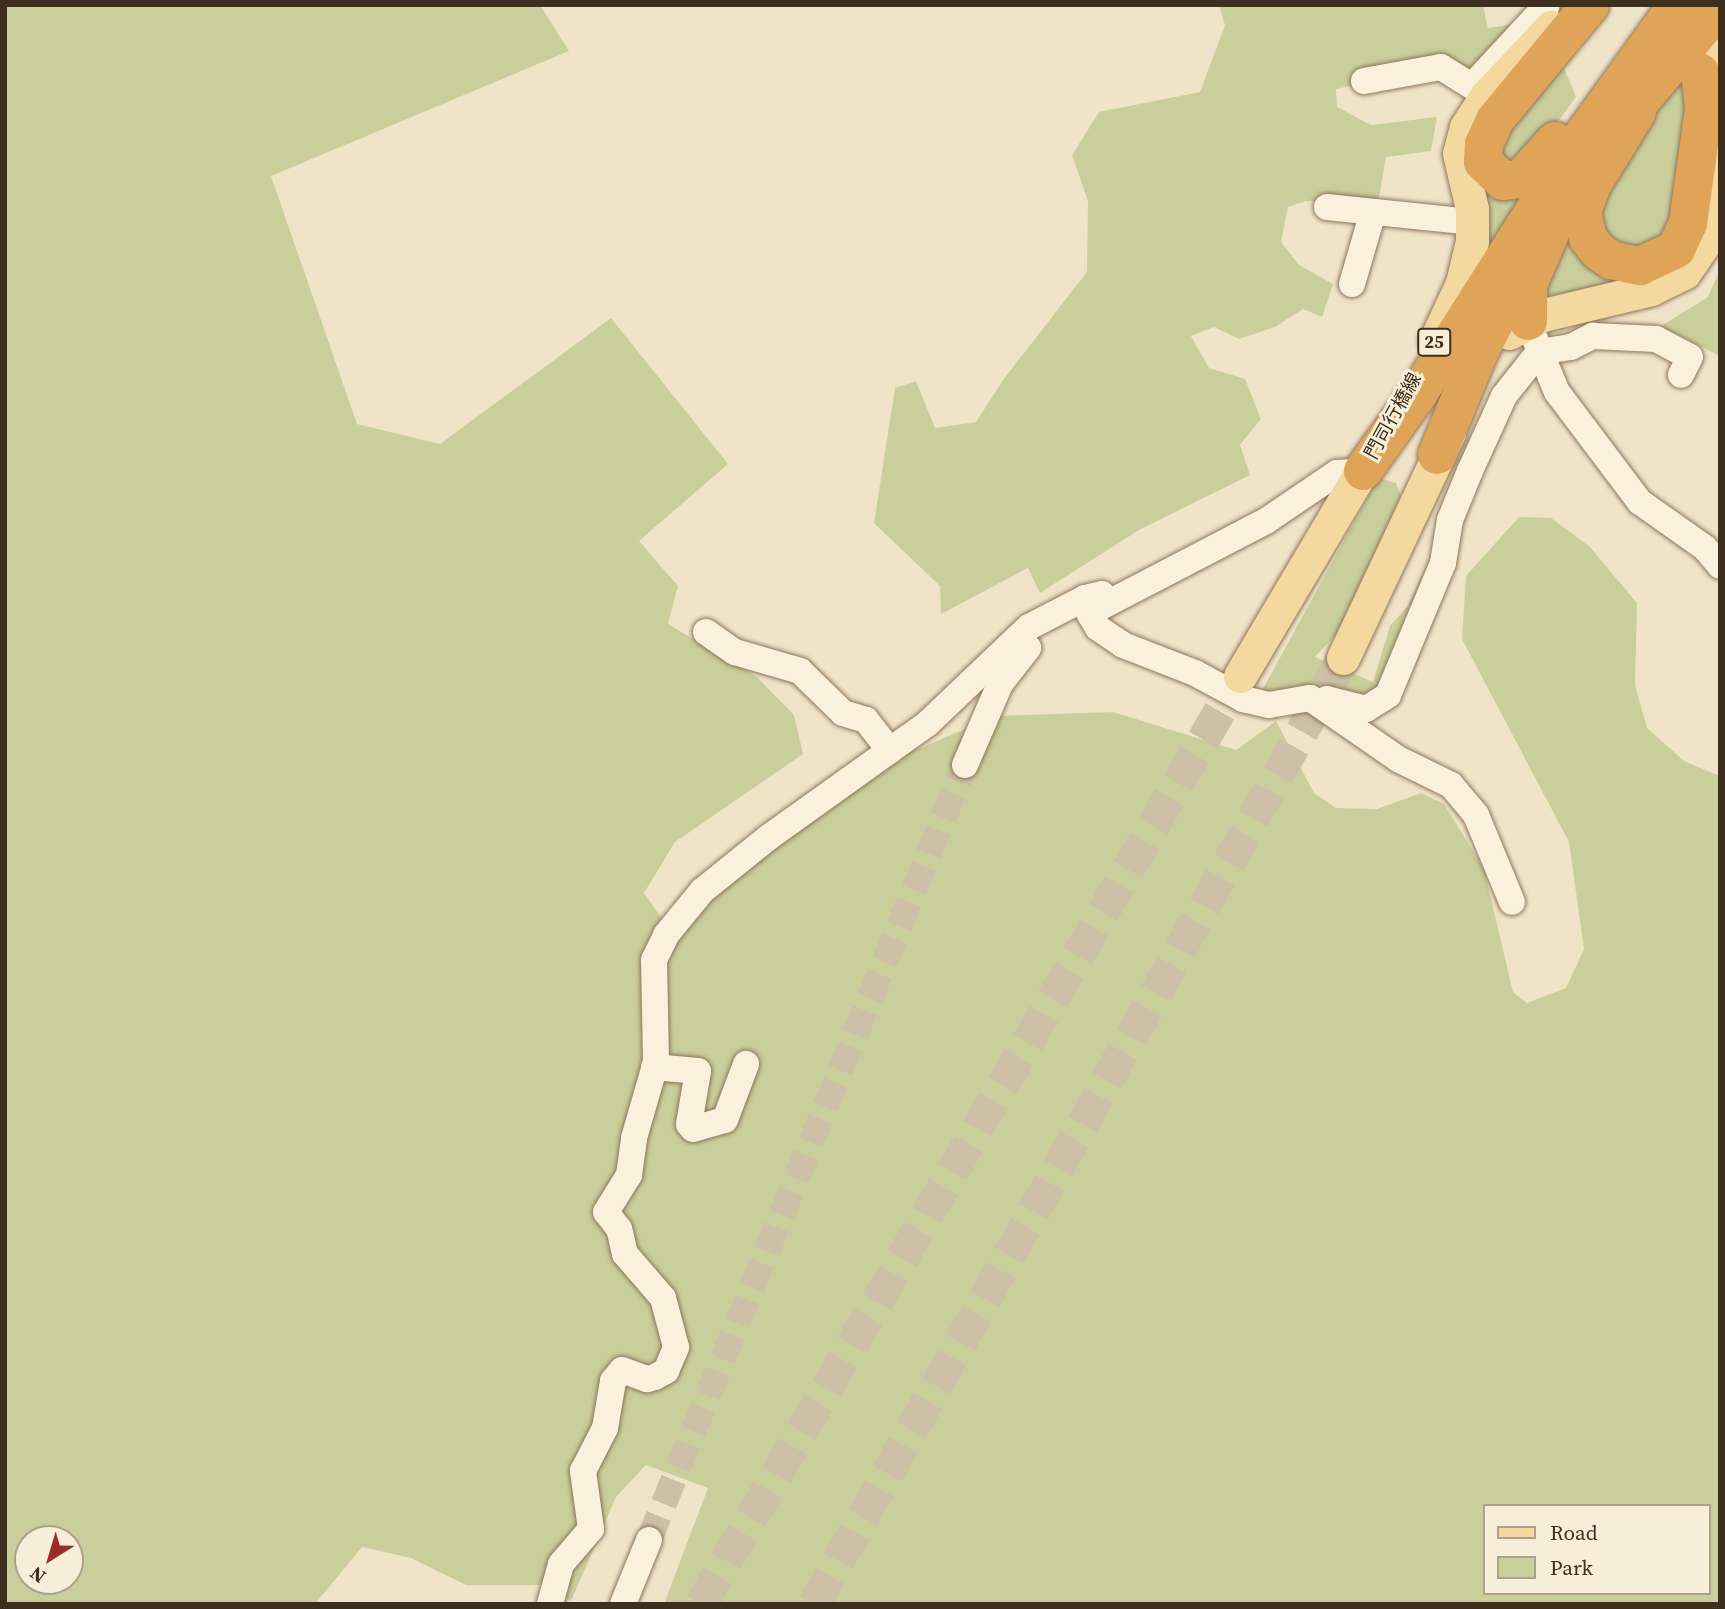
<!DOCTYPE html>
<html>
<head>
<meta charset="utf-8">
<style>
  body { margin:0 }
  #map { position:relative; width:1725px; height:1609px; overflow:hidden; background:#f0e4c8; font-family:"Source Serif 4","Noto Sans JP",serif }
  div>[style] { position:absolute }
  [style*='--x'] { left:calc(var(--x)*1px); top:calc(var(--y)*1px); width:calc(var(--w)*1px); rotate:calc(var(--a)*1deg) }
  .green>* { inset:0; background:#c9cf9b }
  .minor-tunnel>* { height:26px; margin-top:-13px; transform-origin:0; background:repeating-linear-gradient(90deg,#ccc0a6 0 26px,transparent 0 39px) }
  .major-tunnel>* { height:33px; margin-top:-16.5px; transform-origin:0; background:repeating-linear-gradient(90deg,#ccc0a6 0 33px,transparent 0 50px) }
  .roads { filter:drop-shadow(0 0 2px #8d765c) drop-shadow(0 0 2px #8d765c) }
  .minor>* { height:26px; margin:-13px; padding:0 13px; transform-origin:13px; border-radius:13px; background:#faf1dc }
  .major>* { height:33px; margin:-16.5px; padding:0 16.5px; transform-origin:16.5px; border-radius:16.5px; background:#f3d9a0 }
  .highway>* { height:38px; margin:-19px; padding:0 19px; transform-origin:19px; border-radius:19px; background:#e0a458 }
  span { translate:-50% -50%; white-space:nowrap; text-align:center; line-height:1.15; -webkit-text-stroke:6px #f7eed8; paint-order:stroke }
  .shield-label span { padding:2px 5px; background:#f7eed8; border:2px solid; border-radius:5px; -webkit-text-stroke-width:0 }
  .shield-label { font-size:18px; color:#3d2e20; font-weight:700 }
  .street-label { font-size:19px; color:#3d2e20 }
  .frame { position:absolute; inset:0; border:7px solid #3d2e20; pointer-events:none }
  .legend { position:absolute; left:1483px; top:1504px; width:228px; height:91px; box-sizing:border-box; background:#f7eed8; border:2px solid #ada18e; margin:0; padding:9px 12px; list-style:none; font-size:21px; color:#3d2e20 }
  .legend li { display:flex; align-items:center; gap:14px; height:35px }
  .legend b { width:35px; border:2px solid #ada18e }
  .north { position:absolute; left:14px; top:1525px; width:70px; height:70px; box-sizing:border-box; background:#f7eed8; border:2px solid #ada18e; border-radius:50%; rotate:217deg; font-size:19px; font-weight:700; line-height:28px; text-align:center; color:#3d2e20 }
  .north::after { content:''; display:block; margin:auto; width:24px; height:32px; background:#9e2a2b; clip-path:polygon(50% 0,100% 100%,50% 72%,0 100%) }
</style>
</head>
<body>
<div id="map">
  <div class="green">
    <i style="clip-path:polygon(evenodd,5px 5px,540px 5px,569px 51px,271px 176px,357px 424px,440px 444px,611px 318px,728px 464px,639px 541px,678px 586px,668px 624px,757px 677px,794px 715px,803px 754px,675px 842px,644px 893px,663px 920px,847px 779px,996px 716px,1113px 712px,1236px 750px,1276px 721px,1314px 793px,1336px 808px,1377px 809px,1421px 793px,1444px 804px,1484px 869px,1513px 992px,1527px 1003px,1566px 988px,1584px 949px,1569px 842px,1462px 639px,1466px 576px,1519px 517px,1551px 518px,1590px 547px,1637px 603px,1635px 685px,1647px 728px,1684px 761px,1720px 776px,1720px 1604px,664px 1604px,708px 1488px,646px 1465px,616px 1497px,571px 1601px,543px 1585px,466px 1585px,411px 1558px,362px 1547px,315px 1604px,5px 1604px,5px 5px,1485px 1506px,1709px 1506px,1709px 1593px,1485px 1593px,1485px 1506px,5px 5px,28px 1539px,70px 1539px,70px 1581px,28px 1581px,28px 1539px)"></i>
    <i style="clip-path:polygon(1219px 5px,1483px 5px,1488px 28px,1514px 24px,1471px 72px,1452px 64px,1336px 89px,1337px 107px,1371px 125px,1437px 117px,1431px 151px,1386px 157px,1378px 203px,1306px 201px,1288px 207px,1281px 242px,1299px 265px,1333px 284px,1322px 317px,1303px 309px,1275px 327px,1239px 339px,1214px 327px,1191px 336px,1209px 368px,1245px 379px,1261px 419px,1240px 445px,1250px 475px,1139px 530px,1040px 593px,1028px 568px,941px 614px,940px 586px,874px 523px,895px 388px,916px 381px,935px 428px,976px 422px,1003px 380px,1087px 272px,1088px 201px,1072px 155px,1099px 112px,1200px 92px,1225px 25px)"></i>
    <i style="clip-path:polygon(1597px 5px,1609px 5px,1564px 68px,1576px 97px,1549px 134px,1518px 158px,1505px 159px,1497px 134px)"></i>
    <i style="clip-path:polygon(1683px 67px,1689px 85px,1678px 218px,1662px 246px,1609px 247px,1594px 206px)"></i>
    <i style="clip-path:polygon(1476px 173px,1527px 188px,1494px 244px,1487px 240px)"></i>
    <i style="clip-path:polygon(1565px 224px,1643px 278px,1555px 302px,1535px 277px)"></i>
    <i style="clip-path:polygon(1720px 269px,1720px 356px,1661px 326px,1708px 297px)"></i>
    <i style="clip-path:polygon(1381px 479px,1396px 483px,1401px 496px,1341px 629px,1315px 657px,1373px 682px,1390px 626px,1407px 607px,1434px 550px,1374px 699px,1295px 687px,1259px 696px,1375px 484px)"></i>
  </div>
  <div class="minor-tunnel">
    <i style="--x:649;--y:1540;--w:837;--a:-67.82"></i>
  </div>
  <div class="major-tunnel">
    <i style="--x:701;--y:1604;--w:1073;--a:-59.85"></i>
    <i style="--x:814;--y:1604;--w:1084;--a:-60.79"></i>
  </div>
  <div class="roads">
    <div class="minor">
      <i style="--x:1364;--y:81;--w:78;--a:-10.3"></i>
      <i style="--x:1441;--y:67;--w:36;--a:32"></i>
      <i style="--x:1486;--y:96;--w:17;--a:-144"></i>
      <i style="--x:1472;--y:86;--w:110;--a:-47.2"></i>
      <i style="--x:1327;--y:207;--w:147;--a:5.9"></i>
      <i style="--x:1352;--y:284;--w:75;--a:-73.7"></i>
      <i style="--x:1535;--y:339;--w:57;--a:67.5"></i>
      <i style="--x:1557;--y:392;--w:138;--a:53"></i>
      <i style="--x:1640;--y:502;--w:80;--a:35.3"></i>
      <i style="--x:1705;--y:548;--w:23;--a:50"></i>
      <i style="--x:1095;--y:610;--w:193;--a:-27.5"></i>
      <i style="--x:1266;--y:521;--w:86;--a:-34.1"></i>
      <i style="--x:1337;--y:473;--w:26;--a:-4"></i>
      <i style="--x:1089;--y:613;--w:17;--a:59"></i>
      <i style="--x:1098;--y:628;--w:30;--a:34"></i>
      <i style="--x:1123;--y:645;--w:77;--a:21.3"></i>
      <i style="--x:1195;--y:673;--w:55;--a:28.4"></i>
      <i style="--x:1243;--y:699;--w:27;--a:13"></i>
      <i style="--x:1269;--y:705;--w:42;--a:-9.7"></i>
      <i style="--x:1310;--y:698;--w:107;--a:34.7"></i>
      <i style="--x:1398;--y:759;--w:59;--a:26.1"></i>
      <i style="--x:1451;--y:785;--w:39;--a:50"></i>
      <i style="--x:1476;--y:815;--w:94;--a:67.5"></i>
      <i style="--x:706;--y:632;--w:35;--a:35"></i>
      <i style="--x:735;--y:652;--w:68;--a:16.3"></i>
      <i style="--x:800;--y:671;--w:60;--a:44.3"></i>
      <i style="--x:843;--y:713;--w:24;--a:17"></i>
      <i style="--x:866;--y:720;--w:39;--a:52"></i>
      <i style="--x:1321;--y:705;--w:8;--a:-45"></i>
      <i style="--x:1327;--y:699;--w:40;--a:14.4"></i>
      <i style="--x:1366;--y:709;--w:26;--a:-32"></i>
      <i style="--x:1388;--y:695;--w:143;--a:-67.4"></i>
      <i style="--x:1443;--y:563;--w:44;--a:-80.8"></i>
      <i style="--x:1450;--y:520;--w:53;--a:-67.8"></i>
      <i style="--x:1470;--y:471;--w:82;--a:-65.6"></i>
      <i style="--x:1504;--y:396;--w:56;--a:-51.5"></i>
      <i style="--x:1539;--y:352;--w:32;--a:-9"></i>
      <i style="--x:1571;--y:347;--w:25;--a:-27"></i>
      <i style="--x:1593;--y:336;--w:63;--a:2.7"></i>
      <i style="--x:1656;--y:339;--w:38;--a:28"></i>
      <i style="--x:1690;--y:357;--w:20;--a:117"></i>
      <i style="--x:965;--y:765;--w:88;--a:-66.6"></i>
      <i style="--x:1000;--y:684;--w:46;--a:-52.1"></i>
      <i style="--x:654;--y:1067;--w:44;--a:5.2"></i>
      <i style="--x:698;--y:1071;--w:54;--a:99.6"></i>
      <i style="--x:689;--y:1124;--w:6;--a:51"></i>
      <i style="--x:693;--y:1129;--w:33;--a:-16"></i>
      <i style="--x:725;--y:1120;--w:60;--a:-69.4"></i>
      <i style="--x:550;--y:1604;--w:41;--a:-74.6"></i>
      <i style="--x:561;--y:1564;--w:46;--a:-49.4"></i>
      <i style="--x:591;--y:1529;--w:59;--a:-97.9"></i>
      <i style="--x:583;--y:1471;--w:48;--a:-62.9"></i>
      <i style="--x:605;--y:1428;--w:48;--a:-80.3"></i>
      <i style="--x:613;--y:1381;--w:14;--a:-51"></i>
      <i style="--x:622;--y:1370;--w:27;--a:20"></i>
      <i style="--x:647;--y:1379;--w:8;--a:-14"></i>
      <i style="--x:655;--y:1377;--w:13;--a:-29"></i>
      <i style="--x:666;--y:1371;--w:26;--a:-67"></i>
      <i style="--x:676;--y:1347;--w:51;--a:-104.9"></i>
      <i style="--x:663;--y:1298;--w:58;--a:-130.8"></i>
      <i style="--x:625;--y:1254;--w:26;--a:-103"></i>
      <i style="--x:619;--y:1229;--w:21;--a:-127"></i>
      <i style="--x:606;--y:1212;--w:44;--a:-58.1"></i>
      <i style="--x:629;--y:1175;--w:37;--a:-82"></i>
      <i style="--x:634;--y:1138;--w:79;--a:-73.9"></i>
      <i style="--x:656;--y:1062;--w:102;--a:-91.1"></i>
      <i style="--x:654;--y:960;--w:28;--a:-64"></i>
      <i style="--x:666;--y:935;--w:57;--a:-50.7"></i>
      <i style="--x:702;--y:891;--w:86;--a:-38.9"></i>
      <i style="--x:769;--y:837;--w:194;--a:-35.6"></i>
      <i style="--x:927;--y:724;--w:141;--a:-43.6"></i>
      <i style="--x:1029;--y:627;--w:63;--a:-27.4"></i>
      <i style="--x:1085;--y:598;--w:17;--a:-13"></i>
      <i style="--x:1102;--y:594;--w:11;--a:49"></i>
      <i style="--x:623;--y:1604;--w:69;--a:-67.9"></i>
    </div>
    <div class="major">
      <i style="--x:1716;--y:47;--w:11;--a:68"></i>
      <i style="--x:1509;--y:333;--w:38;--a:-28"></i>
      <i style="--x:1543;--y:315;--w:111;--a:-13.5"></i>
      <i style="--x:1651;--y:289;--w:37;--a:-26"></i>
      <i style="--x:1684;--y:273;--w:47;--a:-55.3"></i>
      <i style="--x:1711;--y:234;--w:78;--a:-83.3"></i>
      <i style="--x:1435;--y:341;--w:64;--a:-65"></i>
      <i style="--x:1462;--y:283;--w:43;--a:-76.6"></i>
      <i style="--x:1472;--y:241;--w:32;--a:-90"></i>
      <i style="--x:1472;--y:209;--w:57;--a:-103.1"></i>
      <i style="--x:1459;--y:153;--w:27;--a:-75"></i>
      <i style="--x:1466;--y:127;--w:37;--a:-57"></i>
      <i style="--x:1486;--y:96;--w:95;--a:-46.7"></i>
      <i style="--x:1343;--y:658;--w:249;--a:-64.8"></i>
      <i style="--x:1240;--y:676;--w:264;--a:-59.3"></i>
    </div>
    <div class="highway">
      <i style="--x:1637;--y:112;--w:86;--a:121.7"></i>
      <i style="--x:1592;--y:185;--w:29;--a:110"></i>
      <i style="--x:1582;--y:212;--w:27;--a:77"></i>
      <i style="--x:1588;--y:238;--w:16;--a:52"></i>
      <i style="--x:1598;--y:251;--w:16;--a:35"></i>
      <i style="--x:1611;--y:260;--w:30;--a:12"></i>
      <i style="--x:1640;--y:266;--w:40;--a:-25"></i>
      <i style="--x:1676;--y:249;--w:29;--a:-65"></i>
      <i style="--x:1688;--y:223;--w:115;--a:-82"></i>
      <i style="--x:1704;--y:109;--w:37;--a:-96"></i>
      <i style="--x:1617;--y:129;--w:160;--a:-49.8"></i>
      <i style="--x:1555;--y:141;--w:51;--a:131.8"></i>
      <i style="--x:1521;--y:179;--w:18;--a:174"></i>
      <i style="--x:1503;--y:181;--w:28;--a:-136"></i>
      <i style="--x:1483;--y:162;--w:18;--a:-87"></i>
      <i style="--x:1484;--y:144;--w:26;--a:-65"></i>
      <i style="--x:1495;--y:120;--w:149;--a:-50.4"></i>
      <i style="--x:1528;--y:321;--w:36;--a:-90"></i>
      <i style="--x:1528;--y:285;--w:84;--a:-66.8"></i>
      <i style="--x:1437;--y:455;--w:108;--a:-67.7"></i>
      <i style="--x:1478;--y:355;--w:80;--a:-63.1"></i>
      <i style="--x:1363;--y:471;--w:95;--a:-54.5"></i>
      <i style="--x:1418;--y:394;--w:291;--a:-57.6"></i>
      <i style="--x:1574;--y:148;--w:176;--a:-54.2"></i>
    </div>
  </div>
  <div class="shield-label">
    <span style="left:1434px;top:342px">25</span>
  </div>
  <div class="street-label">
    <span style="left:1393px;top:416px;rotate:-61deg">門司行橋線</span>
  </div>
  <div class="frame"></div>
  <ul class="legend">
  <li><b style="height:9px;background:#f3d9a0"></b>Road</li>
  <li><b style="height:19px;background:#c9cf9b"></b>Park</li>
  </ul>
  <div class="north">N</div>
</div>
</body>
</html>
